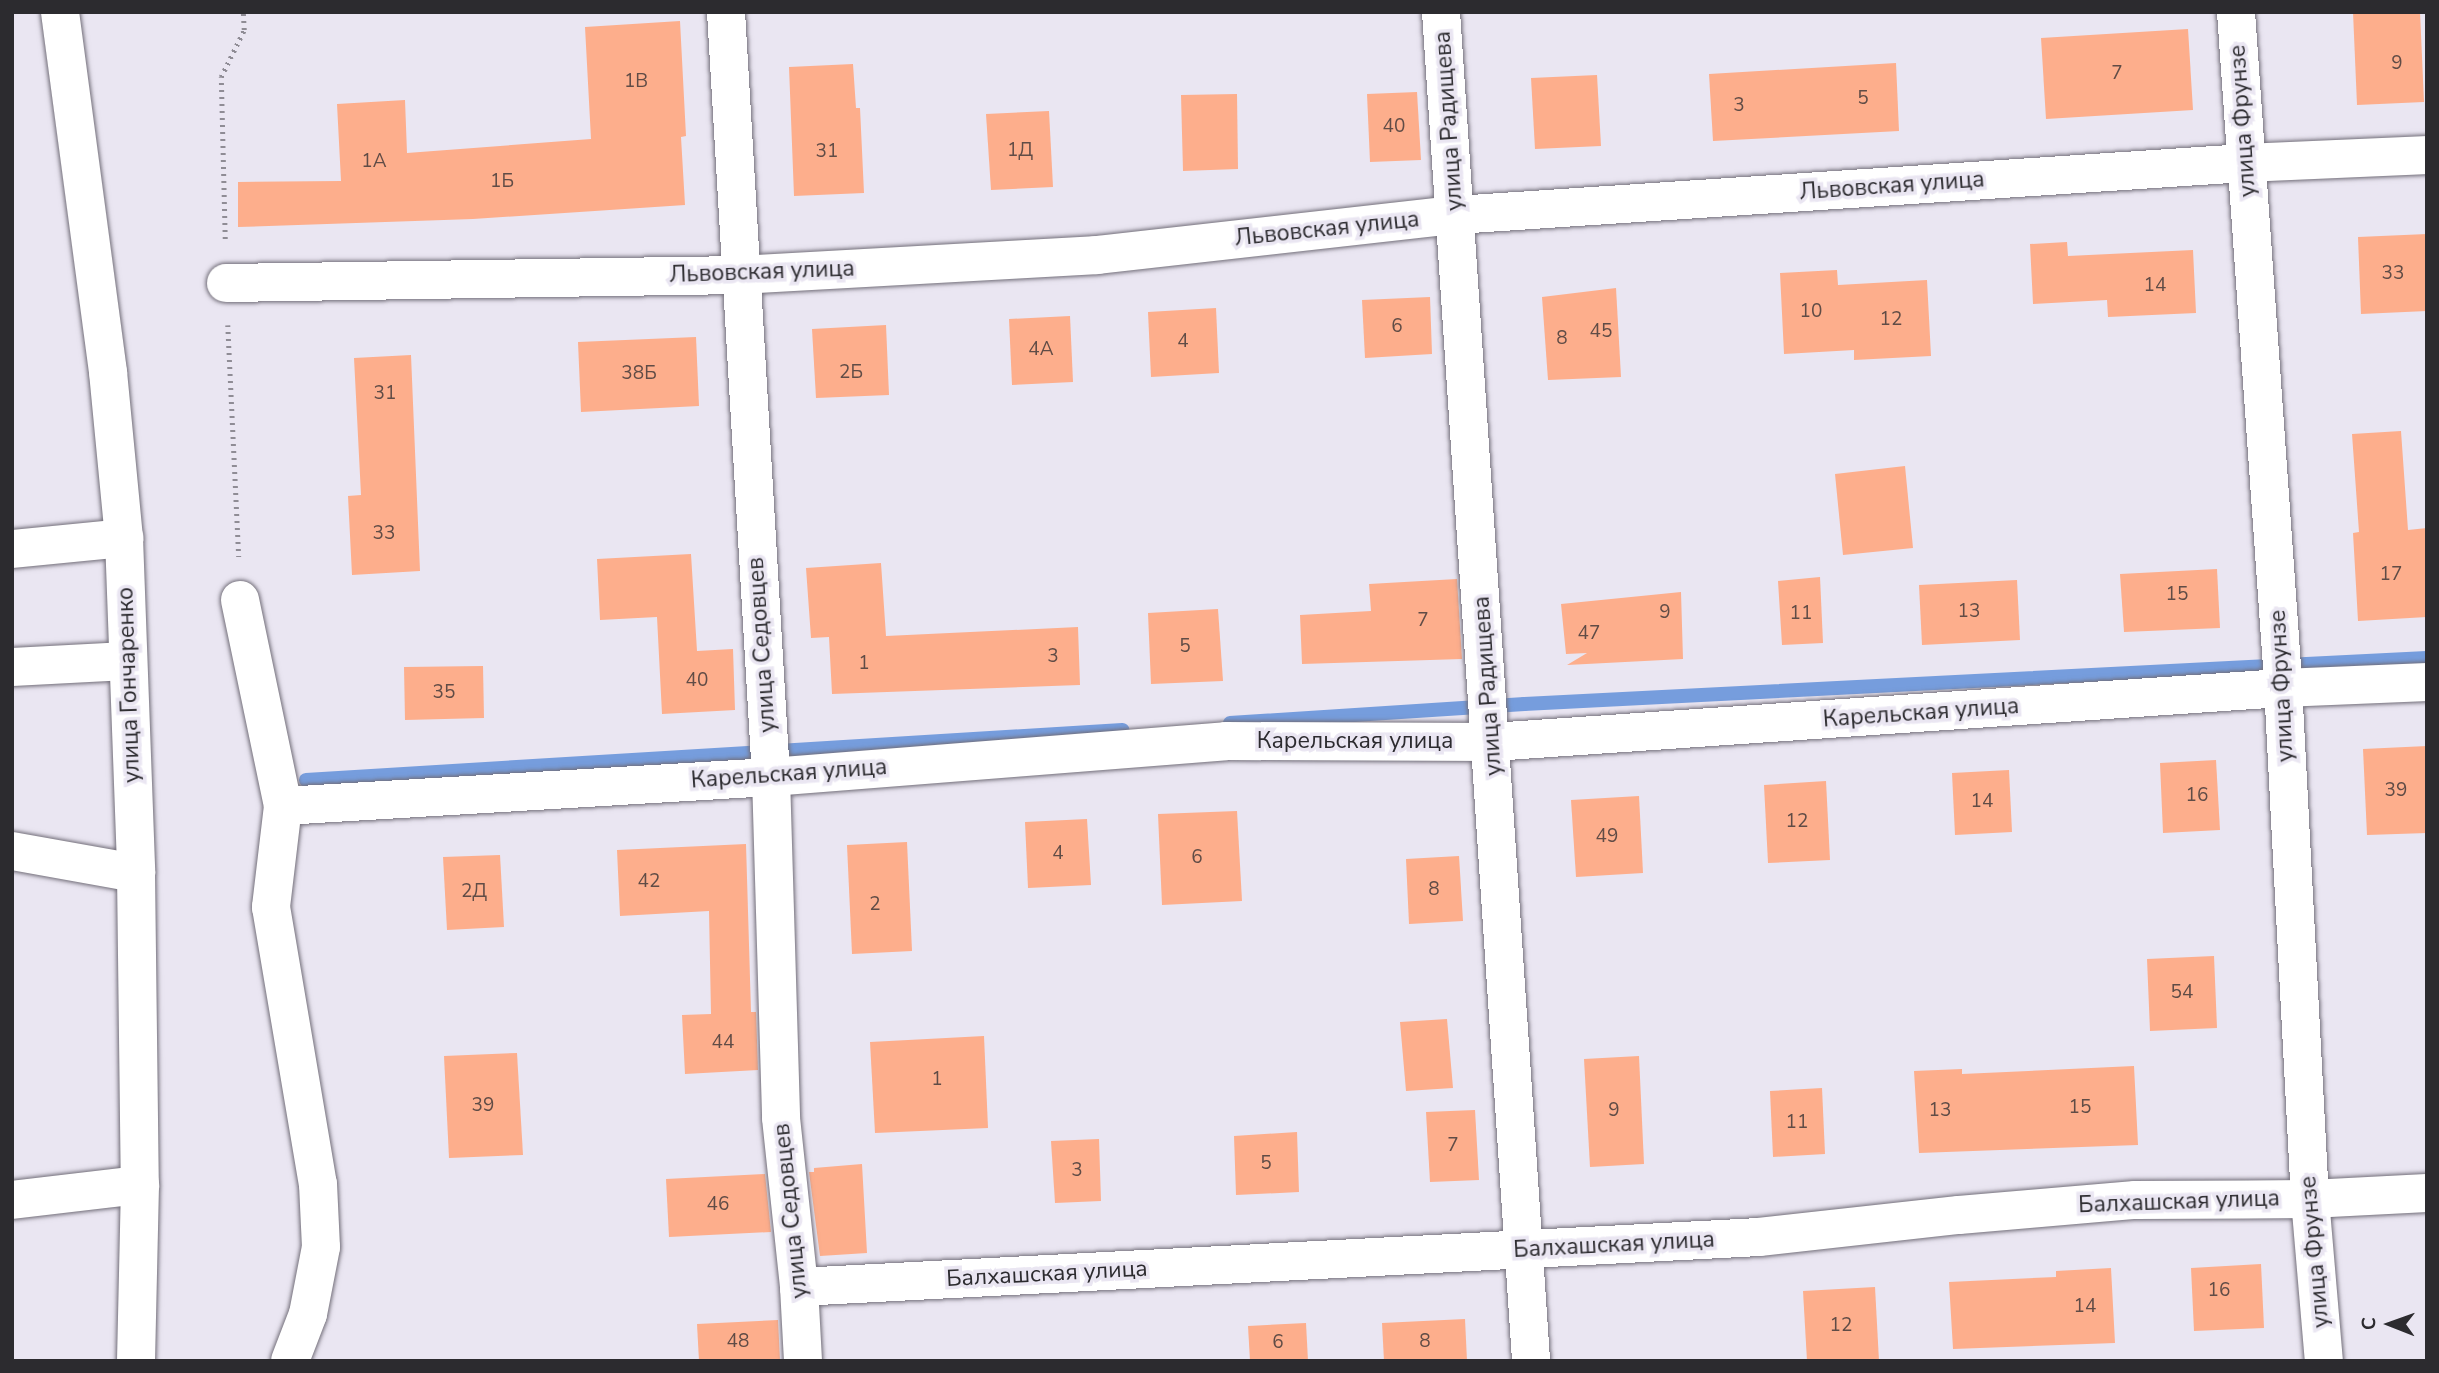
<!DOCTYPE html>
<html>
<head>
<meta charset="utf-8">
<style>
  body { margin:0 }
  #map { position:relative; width:2439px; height:1373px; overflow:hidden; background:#eae6f2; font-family:"Nunito Sans",sans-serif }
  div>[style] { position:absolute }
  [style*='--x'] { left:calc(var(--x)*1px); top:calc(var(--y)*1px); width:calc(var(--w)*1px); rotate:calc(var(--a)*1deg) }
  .stream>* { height:14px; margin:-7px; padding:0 7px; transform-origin:7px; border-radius:7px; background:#769ddd }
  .building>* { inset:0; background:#fdae8c }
  .path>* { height:4.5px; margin-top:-2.25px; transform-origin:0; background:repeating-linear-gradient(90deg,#8f8c95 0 2px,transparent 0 7px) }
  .roads { filter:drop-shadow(0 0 2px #736f7a) drop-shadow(0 0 2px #736f7a) }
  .minor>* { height:38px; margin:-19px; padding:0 19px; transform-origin:19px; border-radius:19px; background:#fff }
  span { translate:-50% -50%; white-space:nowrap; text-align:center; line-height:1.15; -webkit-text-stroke:7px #eae6f2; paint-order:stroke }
  .number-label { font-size:19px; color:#604c46 }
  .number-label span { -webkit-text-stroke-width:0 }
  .street-label { font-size:23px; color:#2c2b2f }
  .frame { position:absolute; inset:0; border:14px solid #2c2b2f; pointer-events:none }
  .north { position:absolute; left:2355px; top:1289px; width:70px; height:70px; -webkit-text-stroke:5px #eae6f2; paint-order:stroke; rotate:271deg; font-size:19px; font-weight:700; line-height:28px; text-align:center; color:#2c2b2f }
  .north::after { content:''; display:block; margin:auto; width:24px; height:32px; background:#2c2b2f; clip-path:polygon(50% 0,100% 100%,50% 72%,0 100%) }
</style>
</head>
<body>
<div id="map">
  <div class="stream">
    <i style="--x:1230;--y:723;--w:295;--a:-3.7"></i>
    <i style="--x:1524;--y:704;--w:904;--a:-2.92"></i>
    <i style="--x:306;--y:780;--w:818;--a:-3.51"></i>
  </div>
  <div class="building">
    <i style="clip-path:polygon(2353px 12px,2420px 12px,2424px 102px,2357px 105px)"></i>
    <i style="clip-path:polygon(680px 21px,686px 136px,681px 137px,685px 205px,473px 219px,238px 227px,238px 182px,341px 181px,337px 104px,405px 100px,407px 153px,591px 139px,585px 27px)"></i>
    <i style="clip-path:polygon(2188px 29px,2193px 110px,2046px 119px,2041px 38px)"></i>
    <i style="clip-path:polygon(1896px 63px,1899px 131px,1713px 141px,1709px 74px)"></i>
    <i style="clip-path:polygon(853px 64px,856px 108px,860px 108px,864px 193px,794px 196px,789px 67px)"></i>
    <i style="clip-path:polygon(1597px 75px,1601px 146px,1535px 149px,1531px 78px)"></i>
    <i style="clip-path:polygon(1417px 92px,1421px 160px,1370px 162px,1367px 94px)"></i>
    <i style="clip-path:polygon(1237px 94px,1238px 169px,1183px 171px,1181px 95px)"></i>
    <i style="clip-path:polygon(1049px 111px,1053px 187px,991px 190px,986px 114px)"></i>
    <i style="clip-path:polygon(2427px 234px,2427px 311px,2361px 314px,2358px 237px)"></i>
    <i style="clip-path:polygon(2067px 242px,2068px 256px,2193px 250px,2196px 313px,2108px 317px,2107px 300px,2033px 304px,2030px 244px)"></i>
    <i style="clip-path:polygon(1837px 270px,1838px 285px,1927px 280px,1931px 356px,1854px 360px,1854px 350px,1784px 354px,1780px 273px)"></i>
    <i style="clip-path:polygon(1616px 288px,1621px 377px,1548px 380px,1542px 297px)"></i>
    <i style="clip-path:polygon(1430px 297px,1432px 354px,1365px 358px,1362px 300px)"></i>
    <i style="clip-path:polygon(1216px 308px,1219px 373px,1151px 377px,1148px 312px)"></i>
    <i style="clip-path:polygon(1070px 316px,1073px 382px,1012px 385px,1009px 319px)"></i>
    <i style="clip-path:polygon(886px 325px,889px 395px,816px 398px,812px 329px)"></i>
    <i style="clip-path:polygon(696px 337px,699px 406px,581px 412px,578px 342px)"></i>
    <i style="clip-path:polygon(411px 355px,420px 571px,352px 575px,348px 496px,361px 495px,354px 358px)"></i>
    <i style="clip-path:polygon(2401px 431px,2408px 530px,2427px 528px,2427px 617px,2358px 621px,2353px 533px,2359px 532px,2352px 434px)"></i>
    <i style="clip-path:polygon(1905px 466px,1913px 548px,1843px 555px,1835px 474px)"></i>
    <i style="clip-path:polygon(691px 554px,697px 651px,733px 649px,735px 710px,662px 714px,657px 617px,600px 620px,597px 559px)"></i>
    <i style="clip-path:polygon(881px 563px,886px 636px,1078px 627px,1080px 685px,832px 694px,829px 637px,811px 638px,806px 568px)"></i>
    <i style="clip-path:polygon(2217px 569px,2220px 628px,2124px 632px,2120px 574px)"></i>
    <i style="clip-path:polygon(1820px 577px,1823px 643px,1782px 645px,1778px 581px)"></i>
    <i style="clip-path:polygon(1457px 579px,1462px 659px,1302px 664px,1300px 615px,1371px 611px,1369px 584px)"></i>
    <i style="clip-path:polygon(2017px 580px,2020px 640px,1922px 645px,1919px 585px)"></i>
    <i style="clip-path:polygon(1681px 592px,1683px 659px,1567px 665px,1587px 653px,1566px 654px,1561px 604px)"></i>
    <i style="clip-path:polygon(1218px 609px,1223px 681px,1151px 684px,1148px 613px)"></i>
    <i style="clip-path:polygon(483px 666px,484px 718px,405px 720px,404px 667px)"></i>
    <i style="clip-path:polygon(2427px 746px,2427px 833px,2367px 835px,2363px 749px)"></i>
    <i style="clip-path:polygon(2216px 760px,2220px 830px,2163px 833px,2160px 763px)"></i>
    <i style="clip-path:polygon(2009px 770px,2012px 832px,1955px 835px,1952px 773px)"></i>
    <i style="clip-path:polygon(1826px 781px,1830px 860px,1768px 863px,1764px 785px)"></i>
    <i style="clip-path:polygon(1639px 796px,1643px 873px,1576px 877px,1571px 800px)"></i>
    <i style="clip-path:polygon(1237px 811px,1242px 901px,1162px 905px,1158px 814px)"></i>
    <i style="clip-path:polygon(1087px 819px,1091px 885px,1028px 888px,1025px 822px)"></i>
    <i style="clip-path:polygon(907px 842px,912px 951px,852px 954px,847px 845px)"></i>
    <i style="clip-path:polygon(746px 844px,751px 1012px,756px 1012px,758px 1070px,685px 1074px,682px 1015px,711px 1014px,709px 911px,620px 916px,617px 850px)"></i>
    <i style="clip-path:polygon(500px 855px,504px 927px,447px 930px,443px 857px)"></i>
    <i style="clip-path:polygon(1459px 856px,1463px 921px,1409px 924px,1406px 859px)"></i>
    <i style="clip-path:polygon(2214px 956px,2217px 1028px,2150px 1031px,2147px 959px)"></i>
    <i style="clip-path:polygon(1447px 1019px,1453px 1088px,1406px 1091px,1400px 1022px)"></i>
    <i style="clip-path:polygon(984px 1036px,988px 1128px,875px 1133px,870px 1042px)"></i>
    <i style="clip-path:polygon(517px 1053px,523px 1155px,449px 1158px,444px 1056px)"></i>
    <i style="clip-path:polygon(1639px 1056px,1644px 1164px,1590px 1167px,1584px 1059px)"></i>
    <i style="clip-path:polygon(2134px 1066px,2138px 1145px,1919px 1153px,1914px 1071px,1962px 1069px,1962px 1074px)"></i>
    <i style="clip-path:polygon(1822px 1088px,1825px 1154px,1773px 1157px,1770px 1091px)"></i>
    <i style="clip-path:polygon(1475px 1110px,1479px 1180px,1430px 1182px,1426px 1112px)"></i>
    <i style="clip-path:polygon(1297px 1132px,1299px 1192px,1236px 1195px,1234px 1136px)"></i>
    <i style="clip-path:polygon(1099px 1139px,1101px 1201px,1055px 1203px,1051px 1141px)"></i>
    <i style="clip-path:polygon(862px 1164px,867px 1253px,820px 1256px,809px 1172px,814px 1172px,814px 1168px)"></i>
    <i style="clip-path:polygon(765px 1174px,771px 1232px,669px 1237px,666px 1179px)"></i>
    <i style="clip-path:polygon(2261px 1264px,2264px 1328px,2194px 1331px,2191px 1268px)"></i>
    <i style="clip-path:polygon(2111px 1268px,2115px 1343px,1953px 1349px,1949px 1282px,2056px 1277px,2056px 1271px)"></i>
    <i style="clip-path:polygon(1875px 1287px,1879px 1361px,1807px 1361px,1803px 1291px)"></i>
    <i style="clip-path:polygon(1465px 1319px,1467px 1361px,1384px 1361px,1382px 1323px)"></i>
    <i style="clip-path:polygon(778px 1320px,780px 1361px,699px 1361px,697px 1324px)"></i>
    <i style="clip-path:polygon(1306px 1323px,1308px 1361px,1250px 1361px,1248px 1326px)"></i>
  </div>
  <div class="path">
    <i style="--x:225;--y:239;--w:162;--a:-91.4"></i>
    <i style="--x:221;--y:77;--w:52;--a:-63.9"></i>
    <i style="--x:244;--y:30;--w:18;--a:-93"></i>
    <i style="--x:228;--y:325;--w:232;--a:87.3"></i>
  </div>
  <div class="roads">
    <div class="minor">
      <i style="--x:60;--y:12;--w:363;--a:82.4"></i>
      <i style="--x:108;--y:372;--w:167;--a:84.5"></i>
      <i style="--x:124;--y:538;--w:335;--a:87.9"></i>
      <i style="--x:136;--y:873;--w:312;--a:89.3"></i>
      <i style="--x:140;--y:1185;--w:176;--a:91.3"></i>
      <i style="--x:726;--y:12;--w:766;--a:86.63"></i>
      <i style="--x:771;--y:777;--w:341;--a:88.3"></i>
      <i style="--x:781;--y:1118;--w:170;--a:83.9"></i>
      <i style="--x:799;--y:1287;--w:74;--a:86.9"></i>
      <i style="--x:1441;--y:12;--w:1352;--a:86.18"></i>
      <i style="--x:2236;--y:12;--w:657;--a:85.98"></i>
      <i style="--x:2282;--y:667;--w:533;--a:86.99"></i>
      <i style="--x:2310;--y:1199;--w:163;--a:85.1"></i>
      <i style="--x:226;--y:283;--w:514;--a:-0.89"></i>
      <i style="--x:740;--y:275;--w:358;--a:-3.2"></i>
      <i style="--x:1097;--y:255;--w:361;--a:-6.4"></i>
      <i style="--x:1456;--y:215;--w:792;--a:-3.77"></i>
      <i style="--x:2246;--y:163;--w:181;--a:-2.5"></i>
      <i style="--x:12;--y:549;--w:113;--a:-5.6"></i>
      <i style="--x:240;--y:600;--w:210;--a:78.2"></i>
      <i style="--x:283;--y:806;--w:102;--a:96.8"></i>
      <i style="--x:271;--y:907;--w:281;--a:80.4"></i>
      <i style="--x:318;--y:1184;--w:63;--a:87.3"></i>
      <i style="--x:321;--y:1247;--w:68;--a:101"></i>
      <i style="--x:308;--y:1314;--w:50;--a:111"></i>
      <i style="--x:12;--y:667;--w:115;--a:-3"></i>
      <i style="--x:283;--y:806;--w:489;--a:-3.4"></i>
      <i style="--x:771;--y:777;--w:456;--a:-4.5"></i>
      <i style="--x:1226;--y:741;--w:266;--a:0.2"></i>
      <i style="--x:1492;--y:742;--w:793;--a:-3.91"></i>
      <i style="--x:2283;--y:688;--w:144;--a:-2.4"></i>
      <i style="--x:12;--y:851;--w:126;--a:10.1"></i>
      <i style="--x:12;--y:1200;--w:129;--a:-6.7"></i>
      <i style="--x:799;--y:1287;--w:961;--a:-2.98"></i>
      <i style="--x:1759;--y:1237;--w:201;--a:-6.3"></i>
      <i style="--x:1959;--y:1215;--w:177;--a:-4.9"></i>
      <i style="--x:2135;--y:1200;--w:175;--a:-0.3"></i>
      <i style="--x:2310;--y:1199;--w:117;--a:-2.9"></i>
    </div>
  </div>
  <div class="number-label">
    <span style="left:2397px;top:64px">9</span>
    <span style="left:2117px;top:74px">7</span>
    <span style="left:636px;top:82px">1В</span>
    <span style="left:1863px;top:99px">5</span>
    <span style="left:1739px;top:106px">3</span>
    <span style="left:1394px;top:127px">40</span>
    <span style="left:1020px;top:151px">1Д</span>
    <span style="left:827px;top:152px">31</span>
    <span style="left:374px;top:162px">1А</span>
    <span style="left:502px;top:182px">1Б</span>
    <span style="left:2393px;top:274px">33</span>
    <span style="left:2155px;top:286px">14</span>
    <span style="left:1811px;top:312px">10</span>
    <span style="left:1891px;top:320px">12</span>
    <span style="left:1397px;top:327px">6</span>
    <span style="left:1601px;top:332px">45</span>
    <span style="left:1562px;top:339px">8</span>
    <span style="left:1183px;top:342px">4</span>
    <span style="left:1041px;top:350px">4А</span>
    <span style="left:851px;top:373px">2Б</span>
    <span style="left:639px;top:374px">38Б</span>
    <span style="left:385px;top:394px">31</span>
    <span style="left:384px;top:534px">33</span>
    <span style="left:2391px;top:575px">17</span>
    <span style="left:2177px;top:595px">15</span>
    <span style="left:1969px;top:612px">13</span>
    <span style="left:1665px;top:613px">9</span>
    <span style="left:1801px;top:614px">11</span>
    <span style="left:1423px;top:621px">7</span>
    <span style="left:1589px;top:634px">47</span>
    <span style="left:1185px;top:647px">5</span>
    <span style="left:1053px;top:657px">3</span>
    <span style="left:864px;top:664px">1</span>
    <span style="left:697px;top:681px">40</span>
    <span style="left:444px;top:693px">35</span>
    <span style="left:2396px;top:791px">39</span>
    <span style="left:2197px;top:796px">16</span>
    <span style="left:1982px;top:802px">14</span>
    <span style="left:1797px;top:822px">12</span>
    <span style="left:1607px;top:837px">49</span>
    <span style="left:1058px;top:854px">4</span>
    <span style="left:1197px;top:858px">6</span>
    <span style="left:649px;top:882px">42</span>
    <span style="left:1434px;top:890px">8</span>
    <span style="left:474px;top:892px">2Д</span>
    <span style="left:875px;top:905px">2</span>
    <span style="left:2182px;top:993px">54</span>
    <span style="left:723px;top:1043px">44</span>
    <span style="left:937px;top:1080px">1</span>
    <span style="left:483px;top:1106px">39</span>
    <span style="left:2080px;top:1108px">15</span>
    <span style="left:1614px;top:1111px">9</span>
    <span style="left:1940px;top:1111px">13</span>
    <span style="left:1797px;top:1123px">11</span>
    <span style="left:1453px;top:1146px">7</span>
    <span style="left:1266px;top:1164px">5</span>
    <span style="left:1077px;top:1171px">3</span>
    <span style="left:718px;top:1205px">46</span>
    <span style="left:2219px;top:1291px">16</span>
    <span style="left:2085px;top:1307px">14</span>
    <span style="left:1841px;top:1326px">12</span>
    <span style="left:738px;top:1342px">48</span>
    <span style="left:1425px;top:1342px">8</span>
    <span style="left:1278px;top:1343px">6</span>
  </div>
  <div class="street-label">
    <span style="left:1449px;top:121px;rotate:-94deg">улица Радищева</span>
    <span style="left:2243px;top:121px;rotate:-94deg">улица Фрунзе</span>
    <span style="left:1892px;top:186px;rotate:-4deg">Львовская улица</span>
    <span style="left:1327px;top:229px;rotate:-6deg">Львовская улица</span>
    <span style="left:762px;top:272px;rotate:-2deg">Львовская улица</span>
    <span style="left:762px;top:645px;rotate:-94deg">улица Седовцев</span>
    <span style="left:129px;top:685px;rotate:-92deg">улица Гончаренко</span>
    <span style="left:1488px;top:686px;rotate:-94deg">улица Радищева</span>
    <span style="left:2282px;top:686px;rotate:-93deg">улица Фрунзе</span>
    <span style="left:1921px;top:713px;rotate:-4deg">Карельская улица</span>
    <span style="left:1355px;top:741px">Карельская улица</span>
    <span style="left:789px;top:774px;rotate:-4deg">Карельская улица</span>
    <span style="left:2179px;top:1202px;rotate:-2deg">Балхашская улица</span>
    <span style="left:791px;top:1211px;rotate:-96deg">улица Седовцев</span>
    <span style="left:1614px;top:1245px;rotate:-3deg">Балхашская улица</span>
    <span style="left:2315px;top:1252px;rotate:-95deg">улица Фрунзе</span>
    <span style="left:1047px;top:1274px;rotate:-3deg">Балхашская улица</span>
  </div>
  <div class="frame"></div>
  <div class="north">С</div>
</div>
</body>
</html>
